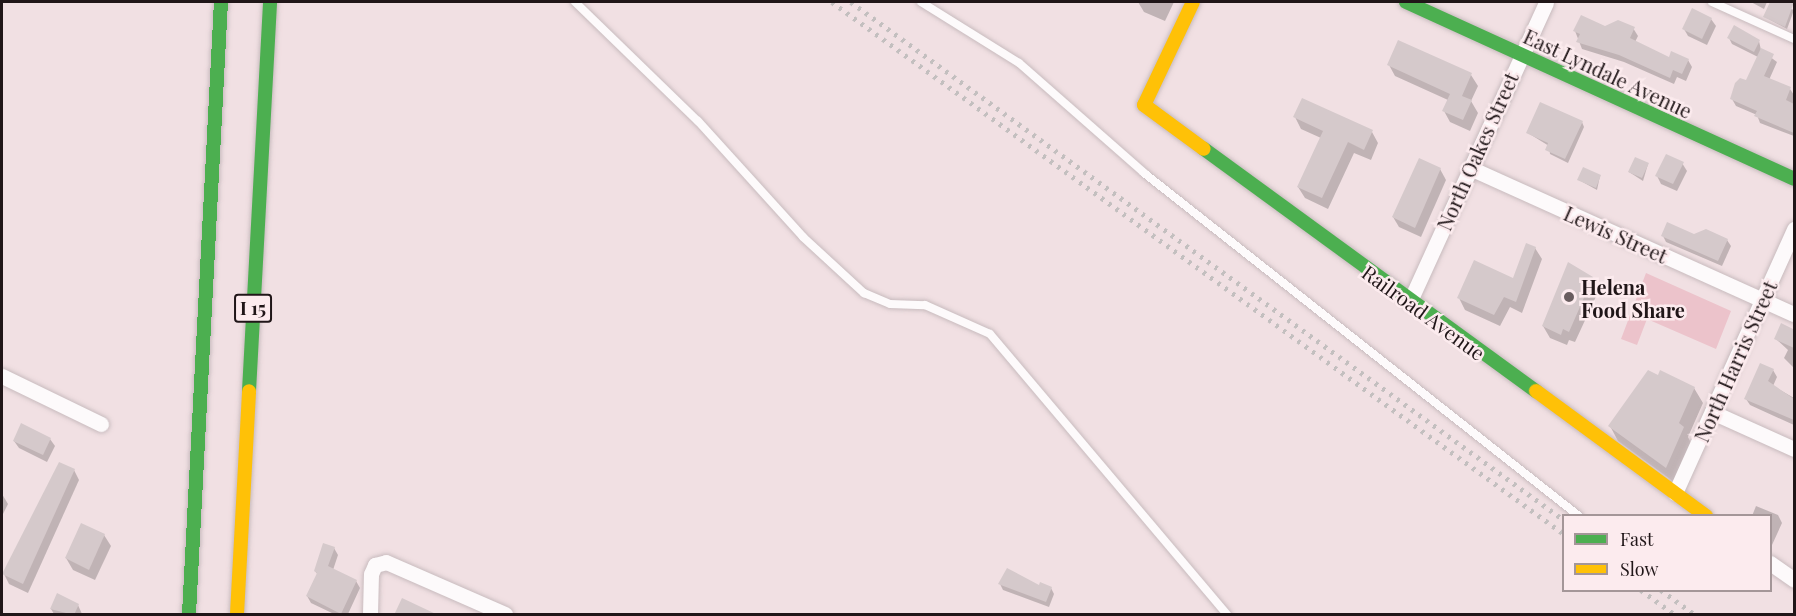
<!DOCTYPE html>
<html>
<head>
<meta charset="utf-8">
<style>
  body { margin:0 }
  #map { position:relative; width:1796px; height:616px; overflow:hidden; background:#f1e0e3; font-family:"Playfair Display",serif }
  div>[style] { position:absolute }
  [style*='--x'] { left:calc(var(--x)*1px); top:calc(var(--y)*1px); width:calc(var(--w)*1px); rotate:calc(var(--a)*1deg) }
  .green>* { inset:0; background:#ecc3cb }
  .shadow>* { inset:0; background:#0003 }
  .building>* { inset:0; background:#d5c9cb }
  .roads { filter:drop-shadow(0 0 2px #c8bbbe) drop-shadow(0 0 2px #c8bbbe) }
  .lane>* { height:8px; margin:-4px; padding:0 4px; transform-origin:4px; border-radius:4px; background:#fdfafb }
  .street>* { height:15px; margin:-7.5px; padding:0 7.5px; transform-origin:7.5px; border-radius:7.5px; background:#fdfafb }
  .fast>* { height:14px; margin:-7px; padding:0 7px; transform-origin:7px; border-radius:7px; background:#4caf50 }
  .slow>* { height:14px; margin:-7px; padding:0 7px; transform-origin:7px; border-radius:7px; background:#ffc107 }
  .rail>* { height:4.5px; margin-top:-2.25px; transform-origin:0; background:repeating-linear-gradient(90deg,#c3bfbf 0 3px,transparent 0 9px) }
  .dots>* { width:16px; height:16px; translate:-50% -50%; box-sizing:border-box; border:3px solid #fcebee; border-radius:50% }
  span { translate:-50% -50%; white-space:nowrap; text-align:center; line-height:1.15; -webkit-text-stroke:5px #fcebee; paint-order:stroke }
  .shield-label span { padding:2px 4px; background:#fcebee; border:2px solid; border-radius:4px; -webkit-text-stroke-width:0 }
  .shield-label { font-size:18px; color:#201618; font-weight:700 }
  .street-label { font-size:20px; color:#201618 }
  .poi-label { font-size:20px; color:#201618; font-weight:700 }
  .left { translate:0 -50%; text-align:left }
  .frame { position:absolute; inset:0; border:3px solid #201618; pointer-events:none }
  .legend { position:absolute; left:1562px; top:514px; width:210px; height:78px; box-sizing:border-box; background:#fcebee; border:2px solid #a49698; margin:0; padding:8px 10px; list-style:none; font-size:18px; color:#201618 }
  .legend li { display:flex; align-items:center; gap:12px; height:30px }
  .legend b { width:30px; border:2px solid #a49698 }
</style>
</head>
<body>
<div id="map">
  <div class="green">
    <i style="clip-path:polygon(1646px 273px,1731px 311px,1716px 349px,1647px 319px,1637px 345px,1621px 339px)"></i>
  </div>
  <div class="shadow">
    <i style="clip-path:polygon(1138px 2px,1174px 2px,1165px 21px,1144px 12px)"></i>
    <i style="clip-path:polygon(1751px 2px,1767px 2px,1764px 9px)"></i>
    <i style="clip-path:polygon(1772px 2px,1794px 10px,1787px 29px,1765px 17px)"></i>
    <i style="clip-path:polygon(1711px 19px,1716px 26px,1707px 45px,1688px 36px,1684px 29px)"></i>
    <i style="clip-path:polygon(1734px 27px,1759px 41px,1761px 50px,1777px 62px,1769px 80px,1790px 89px,1794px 95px,1794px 136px,1760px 123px,1757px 115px,1736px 106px,1732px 99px,1747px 82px,1758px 57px,1732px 44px,1729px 38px)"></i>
    <i style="clip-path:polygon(1605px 28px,1633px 28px,1638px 36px,1635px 42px,1669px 59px,1688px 60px,1692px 67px,1686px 81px,1677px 77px,1674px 84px,1624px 62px,1582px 49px,1575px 31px)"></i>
    <i style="clip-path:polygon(1389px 65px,1471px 75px,1478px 86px,1471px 101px,1478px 113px,1470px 131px,1450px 122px,1444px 111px,1448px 100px,1395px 76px)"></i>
    <i style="clip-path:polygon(1295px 117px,1372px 132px,1378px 143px,1371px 160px,1354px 153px,1328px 209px,1305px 198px,1298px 187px,1321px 138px,1301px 129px)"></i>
    <i style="clip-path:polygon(1582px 122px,1584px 127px,1568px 163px,1550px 154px,1549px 146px,1528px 133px)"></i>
    <i style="clip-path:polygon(1682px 163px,1687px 171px,1677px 191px,1661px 184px,1657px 176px)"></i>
    <i style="clip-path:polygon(1648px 164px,1643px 181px,1629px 172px)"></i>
    <i style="clip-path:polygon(1440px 169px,1446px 180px,1421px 237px,1399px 227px,1393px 217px)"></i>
    <i style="clip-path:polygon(1600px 176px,1597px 190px,1579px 180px)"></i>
    <i style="clip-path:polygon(1663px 236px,1727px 240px,1731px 246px,1722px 266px,1666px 242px)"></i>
    <i style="clip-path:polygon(1535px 248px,1542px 259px,1522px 313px,1510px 307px,1500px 326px,1465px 310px,1459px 298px,1514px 280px)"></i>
    <i style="clip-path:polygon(1592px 278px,1599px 290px,1575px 342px,1569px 340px,1567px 345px,1550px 338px,1543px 326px)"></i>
    <i style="clip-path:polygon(1782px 325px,1794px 331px,1794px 368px,1784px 358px,1788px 350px,1776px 339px)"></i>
    <i style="clip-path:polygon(1773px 370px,1777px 377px,1773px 386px,1794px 398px,1794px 425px,1750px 405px,1746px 399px)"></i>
    <i style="clip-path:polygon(1694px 388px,1703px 403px,1688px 437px,1691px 443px,1674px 482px,1618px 441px,1610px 426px)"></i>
    <i style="clip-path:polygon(50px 439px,55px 446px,47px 462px,19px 448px,14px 441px)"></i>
    <i style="clip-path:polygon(74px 470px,79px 480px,28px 593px,9px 584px,4px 574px)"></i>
    <i style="clip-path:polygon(2px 494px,8px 504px,2px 516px)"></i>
    <i style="clip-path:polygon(1756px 506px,1778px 515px,1782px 523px,1772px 545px,1770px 516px,1752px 516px)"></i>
    <i style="clip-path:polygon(104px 535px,111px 546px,95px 580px,73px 570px,66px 558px)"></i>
    <i style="clip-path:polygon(334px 548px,338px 555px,333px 570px,356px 581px,360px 588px,348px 614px,334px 614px,311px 603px,307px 596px,318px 575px,315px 571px)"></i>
    <i style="clip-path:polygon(1000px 584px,1051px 588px,1054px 594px,1049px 607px,1003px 590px)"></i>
    <i style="clip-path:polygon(78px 605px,82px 614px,54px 614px,51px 609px)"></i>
  </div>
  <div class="building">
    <i style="clip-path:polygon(1770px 2px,1794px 2px,1785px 27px,1763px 17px)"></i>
    <i style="clip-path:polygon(1692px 8px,1712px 18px,1702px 39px,1682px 29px)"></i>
    <i style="clip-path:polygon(1581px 15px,1605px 26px,1618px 20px,1635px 27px,1630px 38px,1669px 57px,1671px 51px,1689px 59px,1682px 74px,1673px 70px,1670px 78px,1619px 55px,1576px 42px,1580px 34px,1573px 31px)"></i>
    <i style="clip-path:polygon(1734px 25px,1760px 40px,1754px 52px,1727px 38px)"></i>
    <i style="clip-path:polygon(1398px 40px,1472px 73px,1462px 96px,1472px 100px,1463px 120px,1442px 111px,1450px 94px,1387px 65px)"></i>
    <i style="clip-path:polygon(1761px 48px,1774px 54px,1764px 76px,1791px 87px,1786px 100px,1794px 104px,1794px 133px,1754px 116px,1757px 111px,1730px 99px,1735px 83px,1740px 78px,1746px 80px)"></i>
    <i style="clip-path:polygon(1302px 98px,1373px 130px,1364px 150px,1348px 142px,1322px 198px,1297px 187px,1323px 131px,1293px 117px)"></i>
    <i style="clip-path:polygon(1540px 102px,1583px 121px,1565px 159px,1545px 150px,1548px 143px,1526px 133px)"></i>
    <i style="clip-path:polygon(1666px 154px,1684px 162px,1673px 184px,1655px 176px)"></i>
    <i style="clip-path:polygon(1635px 157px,1649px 163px,1642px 178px,1628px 172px)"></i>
    <i style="clip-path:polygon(1419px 158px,1441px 168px,1415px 228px,1392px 217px)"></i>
    <i style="clip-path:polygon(1583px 167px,1601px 175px,1596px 188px,1577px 180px)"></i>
    <i style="clip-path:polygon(1667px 222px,1694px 234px,1706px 229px,1728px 239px,1718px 261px,1661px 236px)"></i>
    <i style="clip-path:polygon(1526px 243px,1536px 247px,1516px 302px,1504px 297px,1494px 315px,1457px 298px,1474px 260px,1513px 278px)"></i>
    <i style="clip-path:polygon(1568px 262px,1593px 277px,1569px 332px,1563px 329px,1561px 335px,1542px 326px)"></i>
    <i style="clip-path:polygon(1781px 323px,1793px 329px,1794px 348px,1774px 339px)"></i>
    <i style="clip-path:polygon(1760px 363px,1774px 369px,1768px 381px,1794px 399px,1794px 420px,1744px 399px)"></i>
    <i style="clip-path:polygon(1648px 370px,1658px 375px,1660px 370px,1695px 387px,1679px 423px,1684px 427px,1666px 468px,1608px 426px)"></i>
    <i style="clip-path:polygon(21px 423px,51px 438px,43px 455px,13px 441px)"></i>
    <i style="clip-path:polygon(59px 462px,75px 469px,23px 584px,2px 574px)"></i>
    <i style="clip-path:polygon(81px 523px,105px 534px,89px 570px,65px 558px)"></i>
    <i style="clip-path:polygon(323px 543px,335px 547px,328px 566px,357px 580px,341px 614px,306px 596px,317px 573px,314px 571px)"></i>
    <i style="clip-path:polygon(1007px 568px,1039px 585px,1040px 582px,1052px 587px,1046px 602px,998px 584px)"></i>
    <i style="clip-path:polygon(57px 593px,79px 604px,74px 615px,50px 609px)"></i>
    <i style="clip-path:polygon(402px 598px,438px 615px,394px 615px)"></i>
  </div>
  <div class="roads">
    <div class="lane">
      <i style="--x:575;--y:2;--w:171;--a:44.1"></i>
      <i style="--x:698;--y:121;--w:156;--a:47.8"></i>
      <i style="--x:803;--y:237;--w:83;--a:42.6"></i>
      <i style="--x:864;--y:293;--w:28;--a:23"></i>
      <i style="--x:890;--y:304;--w:35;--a:2"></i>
      <i style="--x:925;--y:305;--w:71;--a:24"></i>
      <i style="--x:990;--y:334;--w:367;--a:49.8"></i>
      <i style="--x:921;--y:2;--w:115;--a:31.9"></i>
      <i style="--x:1019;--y:63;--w:167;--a:41.3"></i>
      <i style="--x:1144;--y:173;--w:554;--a:38.26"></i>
      <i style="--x:1712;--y:2;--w:90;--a:24.3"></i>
    </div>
    <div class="street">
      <i style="--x:1470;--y:168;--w:355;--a:24.3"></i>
      <i style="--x:1410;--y:301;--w:328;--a:-65.5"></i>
      <i style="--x:2;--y:376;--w:110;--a:25.9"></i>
      <i style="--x:1712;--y:412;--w:90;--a:24.3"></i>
      <i style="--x:1675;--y:493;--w:290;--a:-65.7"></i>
      <i style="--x:1770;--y:563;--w:29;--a:35"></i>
      <i style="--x:370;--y:614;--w:40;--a:-88.6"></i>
      <i style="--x:371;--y:574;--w:10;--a:-66"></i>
      <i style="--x:375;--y:565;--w:11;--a:-15"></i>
      <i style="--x:386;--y:562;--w:130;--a:23.6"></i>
    </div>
    <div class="fast">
      <i style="--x:1406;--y:2;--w:426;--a:24.5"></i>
      <i style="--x:1204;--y:149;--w:411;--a:36.1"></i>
      <i style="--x:249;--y:391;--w:390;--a:-86.9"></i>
      <i style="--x:189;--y:614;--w:613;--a:-87.01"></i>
    </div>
    <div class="slow">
      <i style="--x:1193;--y:2;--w:114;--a:115.4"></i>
      <i style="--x:1144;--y:105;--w:74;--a:36.3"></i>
      <i style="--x:1536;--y:391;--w:211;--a:36.3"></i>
      <i style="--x:237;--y:614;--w:223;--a:-86.9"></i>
    </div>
  </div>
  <div class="rail">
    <i style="--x:832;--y:2;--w:905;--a:36.01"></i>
    <i style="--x:851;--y:2;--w:881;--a:36"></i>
    <i style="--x:1641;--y:590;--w:41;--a:36"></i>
    <i style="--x:1661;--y:590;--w:41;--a:36"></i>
  </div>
  <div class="dots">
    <i style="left:1569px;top:297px;background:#695d5f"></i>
  </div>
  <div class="shield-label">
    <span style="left:253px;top:308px">I 15</span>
  </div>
  <div class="street-label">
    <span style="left:1608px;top:73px;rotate:25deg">East Lyndale Avenue</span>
    <span style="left:1477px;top:151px;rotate:-66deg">North Oakes Street</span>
    <span style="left:1616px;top:234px;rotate:24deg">Lewis Street</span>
    <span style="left:1424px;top:312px;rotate:36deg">Railroad Avenue</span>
    <span style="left:1735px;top:361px;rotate:-66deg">North Harris Street</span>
  </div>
  <div class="poi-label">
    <span class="left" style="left:1581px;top:298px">Helena<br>Food Share</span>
  </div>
  <div class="frame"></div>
  <ul class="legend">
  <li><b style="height:8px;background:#4caf50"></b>Fast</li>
  <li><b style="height:8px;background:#ffc107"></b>Slow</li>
  </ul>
</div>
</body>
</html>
